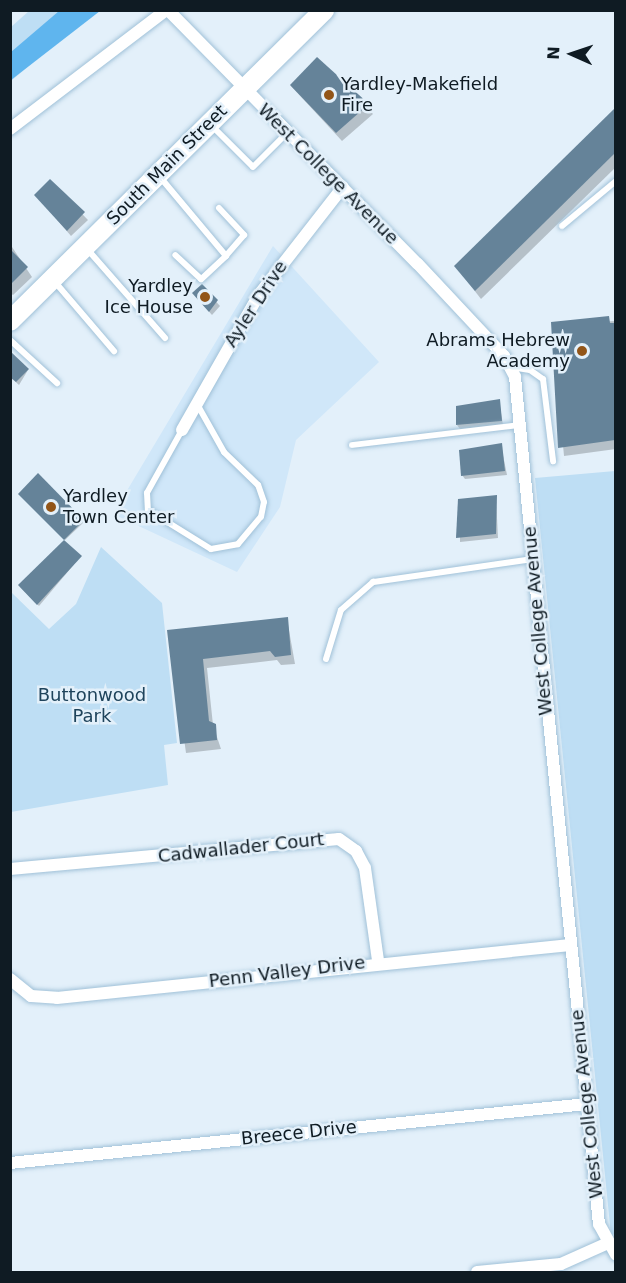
<!DOCTYPE html>
<html>
<head>
<meta charset="utf-8">
<style>
  body { margin:0 }
  #map { position:relative; width:626px; height:1283px; overflow:hidden; background:#e3f0fa; font-family:"DejaVu Sans",sans-serif }
  div>[style] { position:absolute }
  [style*='--x'] { left:calc(var(--x)*1px); top:calc(var(--y)*1px); width:calc(var(--w)*1px); rotate:calc(var(--a)*1deg) }
  .built>* { inset:0; background:#d0e7f9 }
  .green>* { inset:0; background:#bedef4 }
  .water>* { inset:0; background:#5fb5ee }
  .shadow>* { inset:0; background:#0003 }
  .building>* { inset:0; background:#658399 }
  .roads { filter:drop-shadow(0 0 2px #a0c1d8) drop-shadow(0 0 2px #a0c1d8) }
  .lane>* { height:6px; margin:-3px; padding:0 3px; transform-origin:3px; border-radius:3px; background:#fff }
  .street>* { height:12px; margin:-6px; padding:0 6px; transform-origin:6px; border-radius:6px; background:#fff }
  .primary>* { height:20px; margin:-10px; padding:0 10px; transform-origin:10px; border-radius:10px; background:#fff }
  .dots>* { width:16px; height:16px; translate:-50% -50%; box-sizing:border-box; border:3px solid #e3f0fa; border-radius:50% }
  span { translate:-50% -50%; white-space:nowrap; text-align:center; line-height:1.15; -webkit-text-stroke:5px #e3f0fa; paint-order:stroke }
  .poi-label { font-size:18px; color:#0f1b23 }
  .left { translate:0 -50%; text-align:left }
  .right { translate:-100% -50%; text-align:right }
  .street-label { font-size:18px; color:#0f1b23 }
  .park-label { font-size:18px; color:#1f445c }
  .frame { position:absolute; inset:0; border:12px solid #0f1b23; pointer-events:none }
  .north { position:absolute; left:542px; top:24px; width:60px; height:60px; -webkit-text-stroke:4px #e3f0fa; paint-order:stroke; rotate:273deg; font-size:16px; font-weight:700; line-height:24px; text-align:center; color:#0f1b23 }
  .north::after { content:''; display:block; margin:auto; width:21px; height:27px; background:#0f1b23; clip-path:polygon(50% 0,100% 100%,50% 72%,0 100%) }
</style>
</head>
<body>
<div id="map">
  <div class="built">
    <i style="clip-path:polygon(273px 246px,379px 362px,296px 440px,280px 507px,237px 572px,113px 514px)"></i>
  </div>
  <div class="green">
    <i style="clip-path:polygon(29px 11px,93px 11px,11px 81px,11px 27px)"></i>
    <i style="clip-path:polygon(615px 471px,615px 1234px,611px 1235px,535px 478px)"></i>
    <i style="clip-path:polygon(101px 547px,162px 603px,177px 743px,164px 745px,168px 785px,11px 812px,11px 592px,49px 629px,76px 604px)"></i>
  </div>
  <div class="water">
    <i style="clip-path:polygon(59px 11px,100px 11px,11px 80px,11px 52px)"></i>
  </div>
  <div class="shadow">
    <i style="clip-path:polygon(317px 59px,373px 114px,342px 141px,291px 86px)"></i>
    <i style="clip-path:polygon(616px 110px,616px 167px,481px 299px,456px 267px)"></i>
    <i style="clip-path:polygon(50px 181px,88px 220px,71px 236px,36px 195px)"></i>
    <i style="clip-path:polygon(10px 244px,32px 277px,13px 295px,10px 293px)"></i>
    <i style="clip-path:polygon(202px 286px,220px 306px,212px 315px,197px 298px)"></i>
    <i style="clip-path:polygon(616px 321px,616px 449px,564px 456px,552px 324px)"></i>
    <i style="clip-path:polygon(28px 370px,19px 385px,10px 377px)"></i>
    <i style="clip-path:polygon(499px 401px,503px 425px,460px 429px,457px 425px)"></i>
    <i style="clip-path:polygon(501px 445px,507px 475px,465px 479px,462px 475px)"></i>
    <i style="clip-path:polygon(21px 495px,83px 521px,84px 522px,65px 540px)"></i>
    <i style="clip-path:polygon(496px 497px,498px 538px,460px 542px,460px 501px)"></i>
    <i style="clip-path:polygon(81px 556px,39px 606px,20px 587px)"></i>
    <i style="clip-path:polygon(287px 619px,295px 664px,281px 665px,277px 660px,207px 668px,213px 725px,221px 749px,186px 753px,169px 631px)"></i>
  </div>
  <div class="building">
    <i style="clip-path:polygon(317px 57px,369px 104px,336px 133px,290px 85px)"></i>
    <i style="clip-path:polygon(615px 108px,615px 153px,475px 291px,454px 266px)"></i>
    <i style="clip-path:polygon(50px 179px,85px 212px,67px 231px,34px 195px)"></i>
    <i style="clip-path:polygon(10px 249px,28px 267px,10px 285px)"></i>
    <i style="clip-path:polygon(202px 284px,218px 300px,209px 312px,192px 293px)"></i>
    <i style="clip-path:polygon(609px 316px,610px 323px,615px 323px,615px 440px,558px 448px,551px 322px)"></i>
    <i style="clip-path:polygon(10px 351px,29px 369px,16px 382px,10px 377px)"></i>
    <i style="clip-path:polygon(500px 399px,502px 421px,456px 425px,456px 406px)"></i>
    <i style="clip-path:polygon(502px 443px,505px 471px,461px 476px,459px 450px)"></i>
    <i style="clip-path:polygon(38px 473px,84px 520px,64px 540px,18px 494px)"></i>
    <i style="clip-path:polygon(497px 495px,496px 534px,456px 538px,458px 499px)"></i>
    <i style="clip-path:polygon(64px 540px,82px 556px,37px 605px,18px 585px)"></i>
    <i style="clip-path:polygon(288px 617px,291px 655px,275px 657px,270px 651px,203px 659px,209px 721px,216px 724px,217px 740px,180px 744px,167px 630px)"></i>
  </div>
  <div class="roads">
    <div class="lane">
      <i style="--x:211;--y:125;--w:59;--a:45"></i>
      <i style="--x:253;--y:167;--w:51;--a:-45"></i>
      <i style="--x:160;--y:177;--w:103;--a:50.1"></i>
      <i style="--x:226;--y:256;--w:34;--a:137"></i>
      <i style="--x:201;--y:279;--w:35;--a:-137"></i>
      <i style="--x:219;--y:208;--w:37;--a:47"></i>
      <i style="--x:244;--y:235;--w:28;--a:131"></i>
      <i style="--x:562;--y:226;--w:70;--a:-39.8"></i>
      <i style="--x:88;--y:250;--w:117;--a:48.8"></i>
      <i style="--x:55;--y:282;--w:91;--a:49.5"></i>
      <i style="--x:10;--y:340;--w:64;--a:42.5"></i>
      <i style="--x:511;--y:367;--w:19;--a:9"></i>
      <i style="--x:530;--y:370;--w:16;--a:35"></i>
      <i style="--x:543;--y:379;--w:83;--a:83"></i>
      <i style="--x:182;--y:430;--w:72;--a:119.1"></i>
      <i style="--x:147;--y:493;--w:17;--a:87"></i>
      <i style="--x:148;--y:510;--w:74;--a:31.8"></i>
      <i style="--x:211;--y:549;--w:27;--a:-10"></i>
      <i style="--x:238;--y:544;--w:35;--a:-50"></i>
      <i style="--x:261;--y:517;--w:15;--a:-79"></i>
      <i style="--x:264;--y:502;--w:18;--a:-109"></i>
      <i style="--x:258;--y:485;--w:47;--a:-135.9"></i>
      <i style="--x:224;--y:452;--w:55;--a:-119.4"></i>
      <i style="--x:352;--y:445;--w:169;--a:-6.8"></i>
      <i style="--x:326;--y:659;--w:51;--a:-73"></i>
      <i style="--x:341;--y:610;--w:43;--a:-41.2"></i>
      <i style="--x:373;--y:582;--w:162;--a:-8.2"></i>
    </div>
    <div class="street">
      <i style="--x:168;--y:10;--w:356;--a:45.5"></i>
      <i style="--x:418;--y:264;--w:126;--a:46.9"></i>
      <i style="--x:504;--y:356;--w:24;--a:62"></i>
      <i style="--x:515;--y:377;--w:851;--a:84.34"></i>
      <i style="--x:599;--y:1224;--w:35;--a:61"></i>
      <i style="--x:10;--y:129;--w:196;--a:-37.3"></i>
      <i style="--x:182;--y:430;--w:154;--a:-60.4"></i>
      <i style="--x:258;--y:296;--w:138;--a:-52.1"></i>
      <i style="--x:10;--y:869;--w:330;--a:-5.2"></i>
      <i style="--x:339;--y:839;--w:21;--a:35"></i>
      <i style="--x:356;--y:851;--w:19;--a:62"></i>
      <i style="--x:365;--y:868;--w:94;--a:82"></i>
      <i style="--x:10;--y:979;--w:27;--a:39"></i>
      <i style="--x:31;--y:996;--w:26;--a:4"></i>
      <i style="--x:57;--y:998;--w:516;--a:-5.9"></i>
      <i style="--x:10;--y:1163;--w:580;--a:-5.84"></i>
      <i style="--x:477;--y:1272;--w:84;--a:-5.4"></i>
      <i style="--x:561;--y:1264;--w:49;--a:-24"></i>
    </div>
    <div class="primary">
      <i style="--x:10;--y:321;--w:442;--a:-44.7"></i>
    </div>
  </div>
  <div class="dots">
    <i style="left:329px;top:95px;background:#925518"></i>
    <i style="left:205px;top:297px;background:#925518"></i>
    <i style="left:582px;top:351px;background:#925518"></i>
    <i style="left:51px;top:507px;background:#925518"></i>
  </div>
  <div class="poi-label">
    <span class="left" style="left:341px;top:95px">Yardley-Makefield<br>Fire</span>
    <span class="right" style="left:193px;top:297px">Yardley<br>Ice House</span>
    <span class="right" style="left:570px;top:351px">Abrams Hebrew<br>Academy</span>
    <span class="left" style="left:63px;top:507px">Yardley<br>Town Center</span>
  </div>
  <div class="street-label">
    <span style="left:167px;top:165px;rotate:-45deg">South Main Street</span>
    <span style="left:328px;top:174px;rotate:45deg">West College Avenue</span>
    <span style="left:256px;top:304px;rotate:-57deg">Ayler Drive</span>
    <span style="left:538px;top:621px;rotate:-95deg">West College Avenue</span>
    <span style="left:241px;top:848px;rotate:-6deg">Cadwallader Court</span>
    <span style="left:287px;top:972px;rotate:-7deg">Penn Valley Drive</span>
    <span style="left:587px;top:1104px;rotate:-96deg">West College Avenue</span>
    <span style="left:299px;top:1133px;rotate:-6deg">Breece Drive</span>
  </div>
  <div class="park-label">
    <span style="left:92px;top:706px">Buttonwood<br>Park</span>
  </div>
  <div class="frame"></div>
  <div class="north">N</div>
</div>
</body>
</html>
